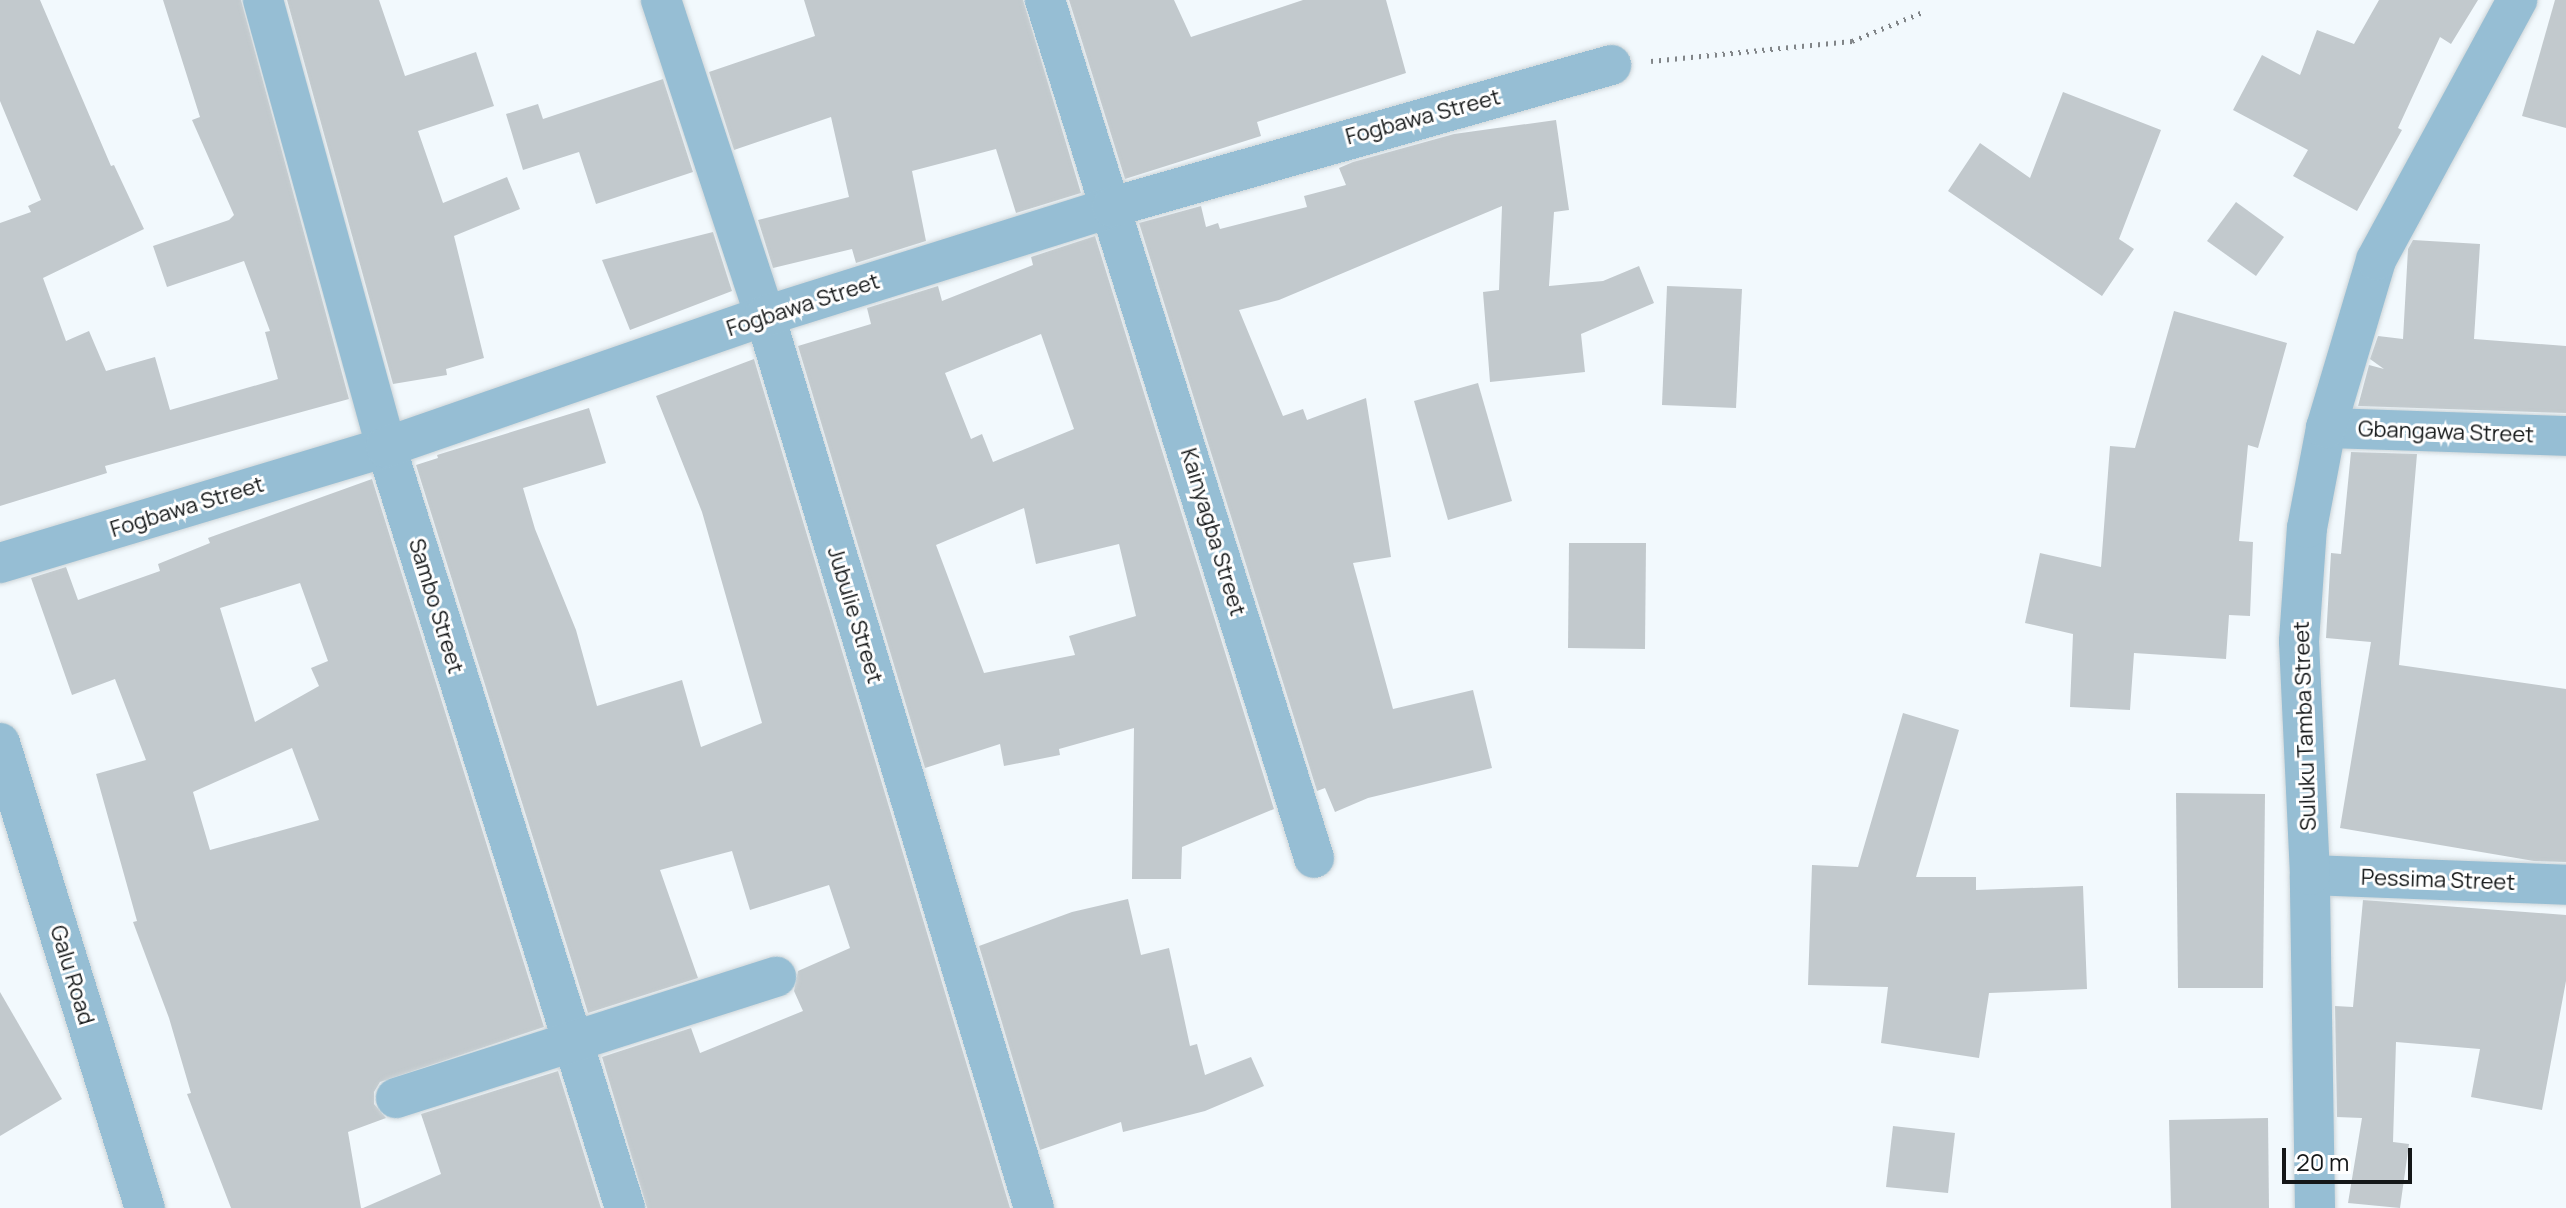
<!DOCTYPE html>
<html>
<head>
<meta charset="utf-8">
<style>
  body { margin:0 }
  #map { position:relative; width:2566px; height:1208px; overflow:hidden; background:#f2f9fd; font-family:Manrope,sans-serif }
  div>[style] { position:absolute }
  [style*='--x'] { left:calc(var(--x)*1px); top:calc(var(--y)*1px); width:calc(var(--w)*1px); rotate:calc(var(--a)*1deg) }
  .building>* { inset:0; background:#c2c9cd }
  .path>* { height:5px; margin-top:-2.5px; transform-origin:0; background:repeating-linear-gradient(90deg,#818588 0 2px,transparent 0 8px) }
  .roads { filter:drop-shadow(0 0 2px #ced5d8) drop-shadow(0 0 2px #ced5d8) }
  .minor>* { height:40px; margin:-20px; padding:0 20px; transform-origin:20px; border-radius:20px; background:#96bed4 }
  span { translate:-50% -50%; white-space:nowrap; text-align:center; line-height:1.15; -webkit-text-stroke:6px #fff; paint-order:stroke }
  .street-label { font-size:22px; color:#141718 }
  .scale { position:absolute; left:2282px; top:1148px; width:130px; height:36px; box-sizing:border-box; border:4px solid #141718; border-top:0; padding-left:10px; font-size:24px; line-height:28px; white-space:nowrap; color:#141718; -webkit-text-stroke:6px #fff; paint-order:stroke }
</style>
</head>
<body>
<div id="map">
  <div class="building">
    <i style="clip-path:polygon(0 0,40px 0,111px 166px,114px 165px,144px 229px,43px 278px,66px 341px,89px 331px,106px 371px,155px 357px,170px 410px,278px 379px,265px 332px,270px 331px,244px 261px,167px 287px,153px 246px,229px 220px,234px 215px,192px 120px,200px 117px,163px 0,241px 0,349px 399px,105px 466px,107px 473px,0 506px,0 223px,31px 212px,28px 206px,41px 200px,0 101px)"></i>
    <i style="clip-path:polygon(287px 0,379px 0,405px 76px,476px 52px,494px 106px,418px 131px,443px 203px,507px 177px,520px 209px,454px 236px,484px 358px,446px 369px,447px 375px,393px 384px)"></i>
    <i style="clip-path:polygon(804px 0,1023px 0,1081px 193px,1016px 213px,996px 149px,912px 171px,926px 241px,856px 263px,852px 249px,773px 268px,758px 220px,849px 197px,831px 117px,734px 150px,709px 72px,815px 36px)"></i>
    <i style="clip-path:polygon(1069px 0,1174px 0,1191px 37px,1303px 0,1386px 0,1406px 73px,1257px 122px,1261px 136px,1125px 179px)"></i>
    <i style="clip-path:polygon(2379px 0,2478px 0,2451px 44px,2440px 37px,2398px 128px,2402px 130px,2357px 211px,2293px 176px,2308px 150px,2233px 110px,2262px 55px,2300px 75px,2317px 30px,2354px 44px)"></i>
    <i style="clip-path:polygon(2555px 0,2566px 0,2566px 128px,2522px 116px)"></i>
    <i style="clip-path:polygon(663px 79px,693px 172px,596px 204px,579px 152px,523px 170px,506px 114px,538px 104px,543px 119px)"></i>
    <i style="clip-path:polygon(2063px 92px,2161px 130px,2119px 239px,2134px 249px,2102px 296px,1948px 191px,1980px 143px,2030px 178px)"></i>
    <i style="clip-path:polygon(1556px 120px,1569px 210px,1554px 212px,1549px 286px,1603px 281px,1639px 266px,1654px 303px,1581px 334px,1585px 372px,1490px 382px,1483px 292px,1499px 290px,1502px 206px,1279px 300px,1239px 310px,1283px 416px,1303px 409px,1307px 420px,1366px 398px,1391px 557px,1353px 563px,1393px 709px,1473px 690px,1492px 768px,1368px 798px,1335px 812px,1325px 788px,1317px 791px,1139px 223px,1201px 206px,1206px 227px,1218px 223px,1220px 229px,1307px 207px,1304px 196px,1346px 185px,1339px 168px,1353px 162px,1454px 134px)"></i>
    <i style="clip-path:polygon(2236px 202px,2284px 237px,2256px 276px,2207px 241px)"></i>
    <i style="clip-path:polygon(713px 232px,732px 291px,630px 330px,602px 260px)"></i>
    <i style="clip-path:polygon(evenodd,1095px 236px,1274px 809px,1182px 847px,1181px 879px,1132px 879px,1134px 728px,1059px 749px,1060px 755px,1004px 766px,1000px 744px,925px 768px,798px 346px,871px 324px,867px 308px,938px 286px,942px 301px,1033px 265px,1031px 257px,1095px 236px,1041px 334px,1074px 429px,993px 462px,982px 434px,971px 439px,945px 373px,1041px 334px,1095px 236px,1024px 508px,1036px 564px,1119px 544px,1136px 616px,1069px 636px,1075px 655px,984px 673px,936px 545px,1024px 508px)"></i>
    <i style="clip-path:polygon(2413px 240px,2480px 244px,2474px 339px,2566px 346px,2566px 413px,2358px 406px,2369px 365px,2384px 369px,2370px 359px,2378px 336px,2403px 339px,2408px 249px)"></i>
    <i style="clip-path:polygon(1667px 286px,1742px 289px,1736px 408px,1662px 405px)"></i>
    <i style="clip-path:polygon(2174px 311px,2287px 343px,2258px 448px,2248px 445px,2239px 541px,2253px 542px,2250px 616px,2229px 615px,2226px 659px,2134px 653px,2130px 710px,2070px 707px,2073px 634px,2025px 623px,2040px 553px,2101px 567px,2110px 446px,2135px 448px)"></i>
    <i style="clip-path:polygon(754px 359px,1010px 1208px,647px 1208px,602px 1057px,691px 1028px,700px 1053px,803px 1011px,794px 991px,798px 971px,850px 948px,829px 885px,750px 910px,732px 851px,660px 870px,698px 978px,588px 1013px,416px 465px,438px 458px,437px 455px,589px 408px,606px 463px,523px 488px,535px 529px,576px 630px,597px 706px,682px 680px,701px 747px,762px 723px,702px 512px,656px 396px)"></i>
    <i style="clip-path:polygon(1478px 383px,1512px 501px,1448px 520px,1414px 401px)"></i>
    <i style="clip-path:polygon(2351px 452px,2417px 454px,2399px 665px,2566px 689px,2566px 862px,2534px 861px,2340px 828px,2371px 642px,2326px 638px,2331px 553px,2341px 554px)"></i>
    <i style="clip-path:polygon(evenodd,372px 479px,544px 1027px,380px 1082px,374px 1092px,374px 1104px,386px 1118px,348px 1132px,361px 1208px,231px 1208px,187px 1094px,191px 1093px,169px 1018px,133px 922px,137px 921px,96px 774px,146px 760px,115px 679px,72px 695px,31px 578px,66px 567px,78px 600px,160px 571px,158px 564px,210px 543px,208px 538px,372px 479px,300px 583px,328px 661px,311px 668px,319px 686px,255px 722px,220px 608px,300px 583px,372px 479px,292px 748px,319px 820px,210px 850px,193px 792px,292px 748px)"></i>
    <i style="clip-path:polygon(1569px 543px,1646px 543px,1645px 649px,1568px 648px)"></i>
    <i style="clip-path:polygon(1903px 713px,1959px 730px,1916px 877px,1976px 877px,1976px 890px,2083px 886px,2087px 989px,1989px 993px,1979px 1058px,1881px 1043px,1888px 987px,1808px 985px,1812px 865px,1858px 867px)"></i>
    <i style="clip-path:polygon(2176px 793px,2265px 794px,2263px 988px,2178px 988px)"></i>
    <i style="clip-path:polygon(1128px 899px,1141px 955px,1169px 948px,1190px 1046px,1197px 1044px,1205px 1075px,1251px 1057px,1264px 1086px,1205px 1111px,1123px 1132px,1121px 1122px,1040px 1150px,979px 946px,1072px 912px)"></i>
    <i style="clip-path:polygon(2363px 900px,2566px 915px,2566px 981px,2542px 1110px,2471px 1097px,2480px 1049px,2396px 1042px,2393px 1142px,2409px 1144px,2400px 1208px,2348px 1203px,2362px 1118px,2337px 1117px,2335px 1006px,2353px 1007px)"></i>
    <i style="clip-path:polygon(0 992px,62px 1099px,0 1136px)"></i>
    <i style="clip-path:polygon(558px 1071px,601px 1208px,363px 1208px,441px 1174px,421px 1114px)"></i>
    <i style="clip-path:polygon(2268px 1118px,2269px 1208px,2171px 1208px,2169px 1120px)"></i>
    <i style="clip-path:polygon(1893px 1126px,1955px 1133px,1948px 1193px,1886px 1187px)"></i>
  </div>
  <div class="path">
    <i style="--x:1651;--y:61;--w:202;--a:-5.7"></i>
    <i style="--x:1852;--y:41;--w:77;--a:-22.2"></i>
  </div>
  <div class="roads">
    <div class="minor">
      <i style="--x:263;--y:0;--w:464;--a:74.6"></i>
      <i style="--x:386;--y:447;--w:798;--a:72.56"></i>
      <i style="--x:661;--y:0;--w:333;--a:71.8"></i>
      <i style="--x:765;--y:316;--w:932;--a:73.22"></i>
      <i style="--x:1045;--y:0;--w:899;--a:72.59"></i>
      <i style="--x:2326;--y:428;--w:240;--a:1.9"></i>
      <i style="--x:0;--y:563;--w:403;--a:-16.7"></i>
      <i style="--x:386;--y:447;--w:401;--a:-19.1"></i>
      <i style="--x:765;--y:316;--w:364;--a:-17.4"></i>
      <i style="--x:1112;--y:207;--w:519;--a:-15.88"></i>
      <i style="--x:0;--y:743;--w:487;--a:72.7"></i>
      <i style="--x:2310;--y:875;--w:256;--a:2.2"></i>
      <i style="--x:396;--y:1098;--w:399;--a:-17.7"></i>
      <i style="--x:2315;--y:1208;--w:333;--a:-90.9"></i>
      <i style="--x:2310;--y:875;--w:234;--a:-92.7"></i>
      <i style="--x:2299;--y:641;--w:113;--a:-86"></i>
      <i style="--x:2307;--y:528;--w:102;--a:-79.2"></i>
      <i style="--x:2326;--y:428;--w:175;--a:-73.4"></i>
      <i style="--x:2376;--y:260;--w:296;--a:-61.5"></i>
    </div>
  </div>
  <div class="street-label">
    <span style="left:1423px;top:117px;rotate:-15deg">Fogbawa Street</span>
    <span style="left:803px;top:305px;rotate:-18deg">Fogbawa Street</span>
    <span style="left:2446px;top:432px;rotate:2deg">Gbangawa Street</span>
    <span style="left:187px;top:507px;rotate:-17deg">Fogbawa Street</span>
    <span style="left:1213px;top:532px;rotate:73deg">Kainyagba Street</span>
    <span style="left:436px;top:606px;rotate:73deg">Sambo Street</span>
    <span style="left:855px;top:615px;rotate:73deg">Jubulie Street</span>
    <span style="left:2305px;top:726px;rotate:-92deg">Suluku Tamba Street</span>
    <span style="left:2438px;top:880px;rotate:2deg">Pessima Street</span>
    <span style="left:72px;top:975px;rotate:73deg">Galu Road</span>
  </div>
  <div class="scale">20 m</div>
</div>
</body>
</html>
